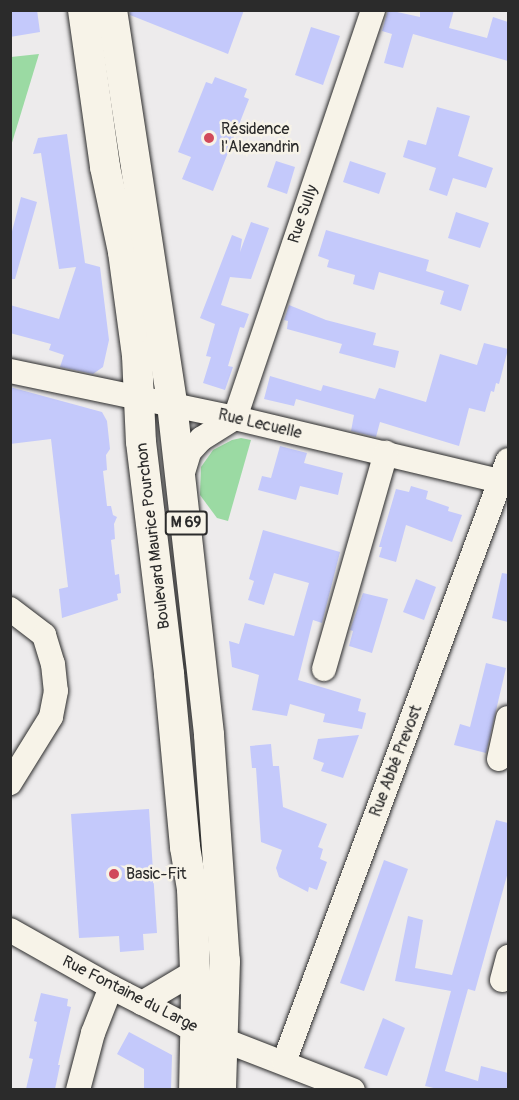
<!DOCTYPE html>
<html>
<head>
<meta charset="utf-8">
<style>
  body { margin:0 }
  #map { position:relative; width:519px; height:1100px; overflow:hidden; background:#edebec; font-family:Pangolin,sans-serif }
  div>[style] { position:absolute }
  [style*='--x'] { left:calc(var(--x)*1px); top:calc(var(--y)*1px); width:calc(var(--w)*1px); rotate:calc(var(--a)*1deg) }
  .green>* { inset:0; background:#9bdaa3 }
  .building>* { inset:0; background:#c4c9fb }
  .roads { filter:drop-shadow(0 0 2px #2b2b2b) drop-shadow(0 0 2px #2b2b2b) }
  .minor>* { height:24px; margin:-12px; padding:0 12px; transform-origin:12px; border-radius:12px; background:#f7f3e8 }
  .major>* { height:30px; margin:-15px; padding:0 15px; transform-origin:15px; border-radius:15px; background:#f7f3e8 }
  .dots>* { width:16px; height:16px; translate:-50% -50%; box-sizing:border-box; border:3px solid #f7f3e8; border-radius:50% }
  span { translate:-50% -50%; white-space:nowrap; text-align:center; line-height:1.15; -webkit-text-stroke:5px #f7f3e8; paint-order:stroke }
  .shield-label span { padding:2px 4px; background:#f7f3e8; border:2px solid; border-radius:4px; -webkit-text-stroke-width:0 }
  .shield-label { font-size:15px; color:#2b2b2b; font-weight:700 }
  .poi-label { font-size:16px; color:#2b2b2b }
  .left { translate:0 -50%; text-align:left }
  .street-label { font-size:16px; color:#2b2b2b }
  .frame { position:absolute; inset:0; border:12px solid #2b2b2b; pointer-events:none }
</style>
</head>
<body>
<div id="map">
  <div class="green">
    <i style="clip-path:polygon(39px 54px,11px 146px,11px 57px)"></i>
    <i style="clip-path:polygon(241px 438px,251px 440px,228px 521px,217px 518px,200px 495px,201px 467px,213px 450px,232px 440px)"></i>
  </div>
  <div class="building">
    <i style="clip-path:polygon(10px 10px,37px 10px,40px 32px,10px 37px)"></i>
    <i style="clip-path:polygon(130px 10px,244px 10px,228px 54px,130px 15px)"></i>
    <i style="clip-path:polygon(388px 10px,420px 17px,420px 10px,454px 10px,449px 28px,487px 38px,493px 17px,508px 22px,508px 61px,413px 34px,403px 68px,384px 63px,392px 34px,382px 31px)"></i>
    <i style="clip-path:polygon(311px 27px,340px 36px,323px 85px,295px 75px)"></i>
    <i style="clip-path:polygon(215px 77px,247px 89px,244px 97px,249px 99px,213px 191px,182px 179px,191px 157px,178px 152px,206px 82px,212px 84px)"></i>
    <i style="clip-path:polygon(437px 107px,470px 116px,458px 156px,493px 168px,486px 188px,453px 178px,447px 196px,429px 190px,436px 168px,403px 157px,408px 140px,426px 145px)"></i>
    <i style="clip-path:polygon(67px 134px,85px 263px,100px 267px,109px 340px,103px 367px,93px 374px,60px 367px,64px 355px,49px 350px,51px 344px,10px 333px,10px 305px,59px 319px,76px 267px,59px 269px,41px 153px,33px 154px,38px 138px)"></i>
    <i style="clip-path:polygon(276px 161px,295px 167px,287px 194px,267px 187px)"></i>
    <i style="clip-path:polygon(350px 161px,386px 173px,379px 194px,343px 182px)"></i>
    <i style="clip-path:polygon(21px 197px,37px 202px,15px 279px,10px 279px,10px 239px)"></i>
    <i style="clip-path:polygon(456px 212px,489px 223px,480px 248px,448px 238px)"></i>
    <i style="clip-path:polygon(251px 222px,269px 228px,251px 279px,230px 277px,221px 305px,249px 314px,244px 328px,240px 327px,228px 366px,233px 367px,225px 390px,203px 383px,211px 357px,206px 356px,215px 324px,200px 318px,232px 235px,242px 239px,240px 252px)"></i>
    <i style="clip-path:polygon(326px 230px,429px 260px,426px 271px,469px 285px,461px 311px,440px 304px,444px 291px,379px 272px,374px 290px,353px 284px,355px 275px,327px 267px,329px 260px,318px 256px)"></i>
    <i style="clip-path:polygon(289px 305px,326px 320px,376px 333px,373px 345px,399px 351px,395px 368px,339px 353px,342px 344px,287px 329px,288px 321px,284px 320px)"></i>
    <i style="clip-path:polygon(484px 343px,508px 349px,499px 384px,496px 383px,494px 392px,491px 391px,485px 412px,469px 408px,459px 446px,380px 422px,376px 437px,351px 431px,354px 415px,296px 399px,294px 406px,264px 399px,270px 376px,321px 391px,323px 385px,375px 399px,379px 388px,426px 402px,440px 354px,477px 365px)"></i>
    <i style="clip-path:polygon(10px 387px,102px 412px,107px 421px,110px 449px,106px 455px,107px 470px,103px 471px,107px 506px,111px 506px,113px 515px,117px 517px,114px 524px,115px 539px,111px 540px,115px 575px,119px 574px,121px 593px,117px 594px,118px 600px,62px 618px,59px 589px,68px 587px,51px 439px,10px 444px)"></i>
    <i style="clip-path:polygon(280px 446px,307px 453px,304px 463px,343px 473px,338px 495px,300px 486px,296px 500px,258px 490px,262px 476px,271px 478px)"></i>
    <i style="clip-path:polygon(411px 486px,428px 491px,426px 499px,449px 507px,448px 511px,462px 515px,452px 542px,406px 525px,396px 562px,379px 557px,382px 547px,379px 547px,396px 489px,409px 492px)"></i>
    <i style="clip-path:polygon(263px 530px,340px 552px,322px 623px,313px 620px,298px 680px,361px 699px,358px 711px,366px 713px,362px 729px,323px 722px,325px 714px,290px 704px,287px 716px,252px 710px,259px 675px,232px 667px,229px 641px,239px 644px,245px 623px,294px 636px,309px 583px,274px 573px,264px 605px,248px 600px,254px 581px,249px 579px)"></i>
    <i style="clip-path:polygon(502px 573px,508px 574px,508px 622px,492px 618px)"></i>
    <i style="clip-path:polygon(416px 579px,436px 587px,424px 620px,403px 612px)"></i>
    <i style="clip-path:polygon(363px 593px,388px 599px,372px 653px,349px 646px,353px 631px,350px 630px)"></i>
    <i style="clip-path:polygon(486px 663px,506px 668px,486px 753px,454px 745px,460px 724px,470px 727px)"></i>
    <i style="clip-path:polygon(359px 735px,343px 778px,321px 771px,324px 763px,313px 759px,318px 739px)"></i>
    <i style="clip-path:polygon(271px 744px,273px 766px,279px 766px,283px 807px,327px 824px,318px 847px,323px 849px,320px 859px,327px 862px,317px 890px,309px 887px,308px 892px,279px 877px,276px 868px,282px 850px,261px 842px,256px 768px,252px 768px,250px 746px)"></i>
    <i style="clip-path:polygon(149px 809px,157px 933px,143px 934px,144px 950px,120px 952px,119px 936px,79px 938px,71px 814px)"></i>
    <i style="clip-path:polygon(496px 820px,508px 823px,508px 872px,475px 991px,468px 989px,445px 1071px,478px 1081px,481px 1066px,508px 1073px,508px 1089px,438px 1089px,425px 1086px,451px 991px,395px 981px,408px 916px,423px 920px,415px 968px,452px 975px)"></i>
    <i style="clip-path:polygon(384px 860px,408px 869px,364px 991px,340px 983px)"></i>
    <i style="clip-path:polygon(41px 993px,68px 999px,67px 1006px,71px 1007px,58px 1065px,60px 1065px,55px 1089px,26px 1089px,33px 1059px,29px 1058px,37px 1022px,34px 1021px)"></i>
    <i style="clip-path:polygon(383px 1018px,405px 1028px,387px 1076px,364px 1068px)"></i>
    <i style="clip-path:polygon(129px 1032px,172px 1055px,171px 1089px,144px 1089px,144px 1069px,117px 1054px)"></i>
  </div>
  <div class="roads">
    <div class="minor">
      <i style="--x:10;--y:371;--w:230;--a:11.8"></i>
      <i style="--x:235;--y:418;--w:281;--a:13.4"></i>
      <i style="--x:181;--y:479;--w:28;--a:-73"></i>
      <i style="--x:189;--y:452;--w:18;--a:-47"></i>
      <i style="--x:201;--y:439;--w:40;--a:-32"></i>
      <i style="--x:235;--y:418;--w:431;--a:-71.3"></i>
      <i style="--x:10;--y:609;--w:43;--a:37.4"></i>
      <i style="--x:44;--y:635;--w:30;--a:73"></i>
      <i style="--x:53;--y:664;--w:27;--a:84"></i>
      <i style="--x:56;--y:691;--w:26;--a:101"></i>
      <i style="--x:51;--y:717;--w:78;--a:121.8"></i>
      <i style="--x:324;--y:669;--w:225;--a:-74"></i>
      <i style="--x:499;--y:759;--w:42;--a:-77.6"></i>
      <i style="--x:10;--y:930;--w:116;--a:29.4"></i>
      <i style="--x:111;--y:987;--w:83;--a:27.2"></i>
      <i style="--x:185;--y:1025;--w:180;--a:21.2"></i>
      <i style="--x:502;--y:980;--w:24;--a:-75"></i>
      <i style="--x:142;--y:1003;--w:63;--a:-30.7"></i>
      <i style="--x:284;--y:1062;--w:642;--a:-69.59"></i>
      <i style="--x:78;--y:1090;--w:59;--a:-75.3"></i>
      <i style="--x:93;--y:1033;--w:49;--a:-68.6"></i>
    </div>
    <div class="major">
      <i style="--x:83;--y:10;--w:159;--a:82"></i>
      <i style="--x:105;--y:167;--w:87;--a:78"></i>
      <i style="--x:123;--y:252;--w:104;--a:82.3"></i>
      <i style="--x:137;--y:355;--w:87;--a:87.4"></i>
      <i style="--x:141;--y:442;--w:234;--a:83.1"></i>
      <i style="--x:169;--y:674;--w:174;--a:84.7"></i>
      <i style="--x:185;--y:847;--w:43;--a:80.5"></i>
      <i style="--x:192;--y:889;--w:109;--a:87.9"></i>
      <i style="--x:196;--y:998;--w:92;--a:91.2"></i>
      <i style="--x:112;--y:10;--w:399;--a:81.3"></i>
      <i style="--x:172;--y:404;--w:333;--a:83.6"></i>
      <i style="--x:209;--y:735;--w:227;--a:86"></i>
      <i style="--x:225;--y:961;--w:129;--a:91.8"></i>
    </div>
  </div>
  <div class="dots">
    <i style="left:209px;top:138px;background:#d1495b"></i>
    <i style="left:114px;top:874px;background:#d1495b"></i>
  </div>
  <div class="shield-label">
    <span style="left:186px;top:523px">M 69</span>
  </div>
  <div class="poi-label">
    <span class="left" style="left:221px;top:138px">Résidence<br>l'Alexandrin</span>
    <span class="left" style="left:126px;top:874px">Basic-Fit</span>
  </div>
  <div class="street-label">
    <span style="left:303px;top:214px;rotate:-71deg">Rue Sully</span>
    <span style="left:260px;top:424px;rotate:13deg">Rue Lecuelle</span>
    <span style="left:153px;top:536px;rotate:-97deg">Boulevard Maurice Pourchon</span>
    <span style="left:396px;top:761px;rotate:-69deg">Rue Abbé Prevost</span>
    <span style="left:130px;top:994px;rotate:27deg">Rue Fontaine du Large</span>
  </div>
  <div class="frame"></div>
</div>
</body>
</html>
